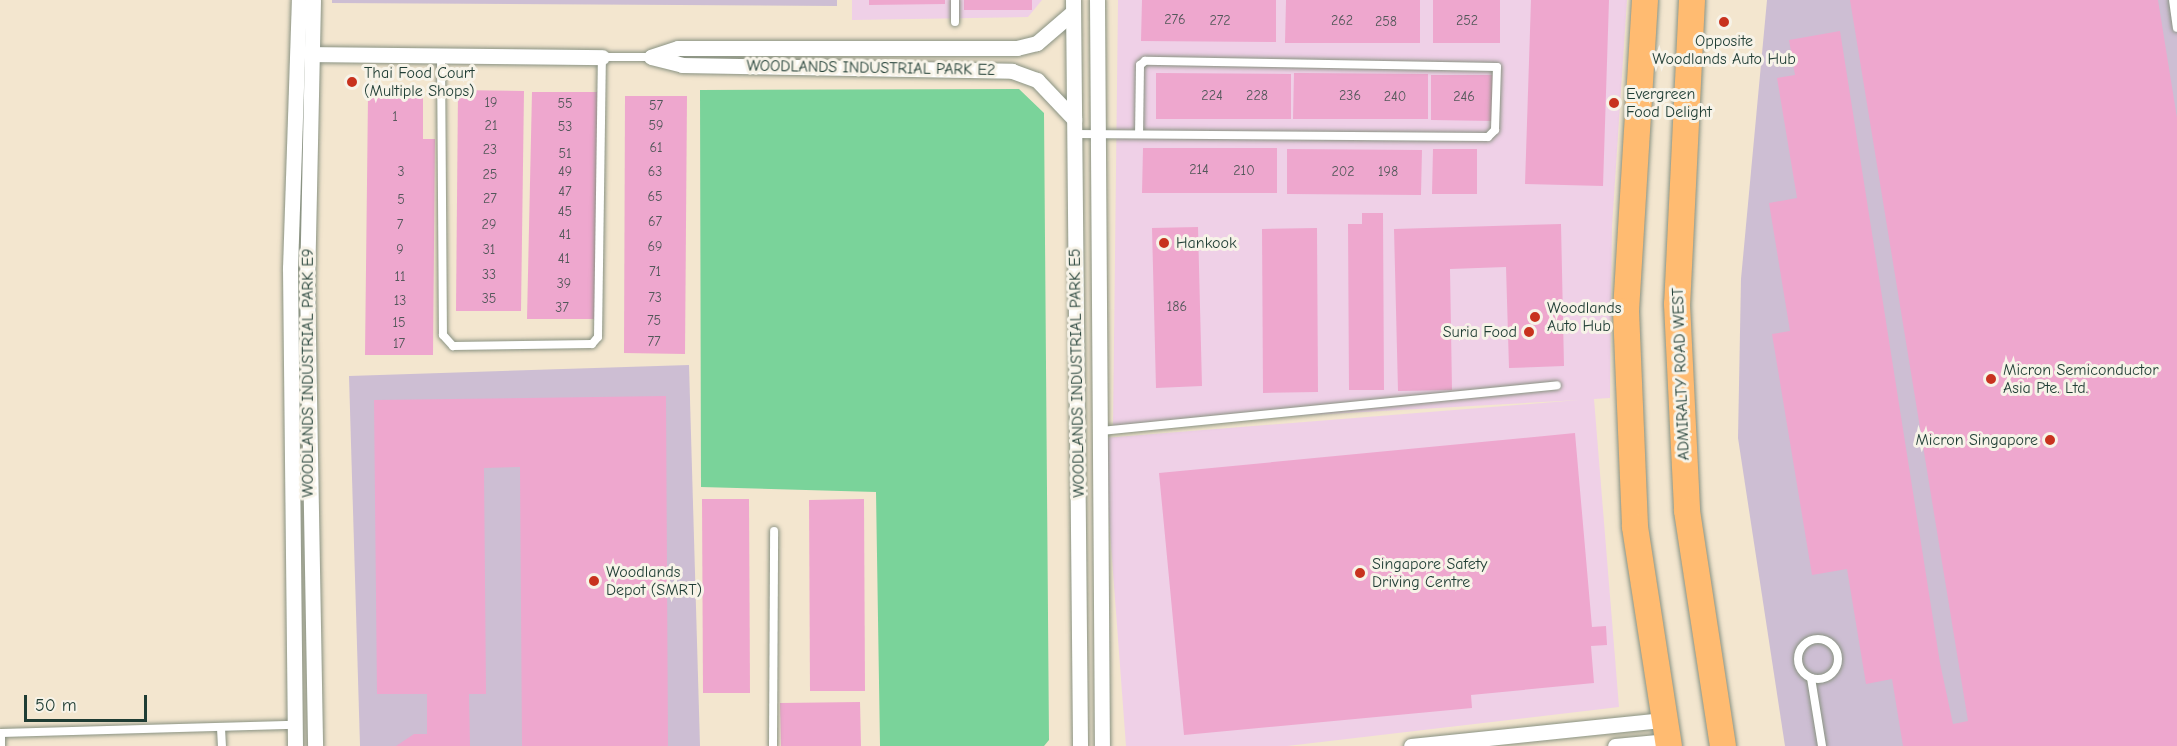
<!DOCTYPE html>
<html>
<head>
<meta charset="utf-8">
<style>
  body { margin:0 }
  #map { position:relative; width:2177px; height:746px; overflow:hidden; background:#f3e6cf; font-family:"Comic Neue",sans-serif }
  div>[style] { position:absolute }
  [style*='--x'] { left:calc(var(--x)*1px); top:calc(var(--y)*1px); width:calc(var(--w)*1px); rotate:calc(var(--a)*1deg) }
  .built>* { inset:0; background:#efd0e7 }
  .industrial>* { inset:0; background:#cdbed3 }
  .green>* { inset:0; background:#7ad39a }
  .building>* { inset:0; background:#eea7ce }
  .roads { filter:drop-shadow(0 0 2px #899282) drop-shadow(0 0 2px #899282) }
  .service>* { height:8px; margin:-4px; padding:0 4px; transform-origin:4px; border-radius:4px; background:#fff }
  .service>.ring { margin:-4px; padding:0; box-sizing:content-box; background:none; border:8px solid #fff; border-radius:50% }
  .minor>* { height:15px; margin:-7.5px; padding:0 7.5px; transform-origin:7.5px; border-radius:7.5px; background:#fff }
  .primary>* { height:26px; margin:-13px; padding:0 13px; transform-origin:13px; border-radius:13px; background:#ffbb71 }
  .dots>* { width:16px; height:16px; translate:-50% -50%; box-sizing:border-box; border:3px solid #f7f3e8; border-radius:50% }
  span { translate:-50% -50%; white-space:nowrap; text-align:center; line-height:1.15; -webkit-text-stroke:6px #f7f3e8; paint-order:stroke }
  .number-label { font-size:14px; color:#53585a }
  .number-label span { -webkit-text-stroke-width:0 }
  .poi-label { font-size:16px; color:#1f3d34 }
  .left { translate:0 -50%; text-align:left }
  .right { translate:-100% -50%; text-align:right }
  .street-label { font-size:16px; color:#1f3d34 }
  .scale { position:absolute; left:24px; top:695px; width:123px; height:27px; box-sizing:border-box; border:3px solid #1f3d34; border-top:0; padding-left:8px; font-size:18px; line-height:21px; white-space:nowrap; color:#1f3d34; -webkit-text-stroke:4px #f7f3e8; paint-order:stroke }
</style>
</head>
<body>
<div id="map">
  <div class="built">
    <i style="clip-path:polygon(852px 0,1042px 0,1028px 17px,852px 20px)"></i>
    <i style="clip-path:polygon(1118px 0,1627px 0,1612px 226px,1610px 398px,1594px 399px,1619px 707px,1287px 746px,1126px 746px,1103px 438px,1579px 400px,1113px 426px)"></i>
  </div>
  <div class="industrial">
    <i style="clip-path:polygon(332px 0,837px 0,837px 6px,332px 3px)"></i>
    <i style="clip-path:polygon(1767px 0,2177px 0,2177px 746px,1785px 746px,1738px 438px,1741px 279px)"></i>
    <i style="clip-path:polygon(689px 365px,700px 746px,360px 746px,349px 376px)"></i>
  </div>
  <div class="green">
    <i style="clip-path:polygon(1019px 89px,1044px 113px,1049px 740px,1044px 746px,880px 746px,876px 492px,701px 487px,700px 90px)"></i>
  </div>
  <div class="building">
    <i style="clip-path:polygon(869px 0,945px 0,945px 4px,869px 5px)"></i>
    <i style="clip-path:polygon(964px 0,1032px 0,1032px 10px,964px 10px)"></i>
    <i style="clip-path:polygon(1142px 0,1276px 0,1276px 42px,1141px 41px)"></i>
    <i style="clip-path:polygon(1286px 0,1420px 0,1420px 43px,1285px 43px)"></i>
    <i style="clip-path:polygon(1433px 0,1500px 0,1500px 43px,1433px 43px)"></i>
    <i style="clip-path:polygon(1531px 0,1609px 0,1603px 186px,1525px 184px)"></i>
    <i style="clip-path:polygon(1850px 0,2158px 0,2177px 118px,2177px 746px,1903px 746px,1892px 679px,1866px 684px,1847px 569px,1812px 575px,1772px 334px,1790px 331px,1769px 203px,1797px 198px,1777px 78px,1795px 75px,1789px 40px,1840px 31px,1940px 663px,1953px 724px,1968px 721px)"></i>
    <i style="clip-path:polygon(1156px 73px,1291px 74px,1291px 119px,1156px 119px)"></i>
    <i style="clip-path:polygon(1294px 73px,1428px 74px,1428px 119px,1293px 119px)"></i>
    <i style="clip-path:polygon(1431px 75px,1494px 75px,1493px 121px,1431px 120px)"></i>
    <i style="clip-path:polygon(458px 90px,524px 91px,521px 311px,456px 311px)"></i>
    <i style="clip-path:polygon(532px 92px,598px 92px,597px 319px,527px 319px)"></i>
    <i style="clip-path:polygon(368px 95px,423px 95px,423px 139px,435px 139px,433px 355px,365px 355px)"></i>
    <i style="clip-path:polygon(625px 96px,687px 96px,685px 354px,624px 353px)"></i>
    <i style="clip-path:polygon(1143px 148px,1277px 148px,1277px 193px,1142px 193px)"></i>
    <i style="clip-path:polygon(1287px 149px,1422px 150px,1421px 195px,1287px 194px)"></i>
    <i style="clip-path:polygon(1433px 149px,1477px 149px,1477px 194px,1432px 194px)"></i>
    <i style="clip-path:polygon(1362px 213px,1383px 213px,1384px 390px,1349px 390px,1348px 224px,1362px 224px)"></i>
    <i style="clip-path:polygon(1561px 224px,1564px 366px,1509px 368px,1506px 267px,1450px 269px,1452px 390px,1398px 391px,1394px 229px)"></i>
    <i style="clip-path:polygon(1198px 227px,1202px 386px,1156px 388px,1152px 228px)"></i>
    <i style="clip-path:polygon(1317px 228px,1318px 392px,1263px 393px,1262px 229px)"></i>
    <i style="clip-path:polygon(666px 396px,668px 746px,522px 746px,520px 467px,484px 468px,486px 694px,469px 694px,470px 746px,396px 746px,414px 734px,427px 734px,427px 694px,377px 694px,374px 400px)"></i>
    <i style="clip-path:polygon(1575px 433px,1592px 627px,1606px 626px,1607px 645px,1591px 646px,1594px 683px,1471px 695px,1472px 708px,1184px 735px,1159px 473px)"></i>
    <i style="clip-path:polygon(702px 499px,749px 499px,750px 693px,703px 693px)"></i>
    <i style="clip-path:polygon(864px 499px,865px 691px,810px 691px,809px 500px)"></i>
    <i style="clip-path:polygon(860px 702px,861px 746px,781px 746px,780px 703px)"></i>
  </div>
  <div class="roads">
    <div class="service">
      <i style="--x:2173;--y:0;--w:28;--a:82"></i>
      <i style="--x:955;--y:22;--w:22;--a:-90"></i>
      <i style="--x:441;--y:54;--w:281;--a:89.6"></i>
      <i style="--x:443;--y:335;--w:15;--a:48"></i>
      <i style="--x:453;--y:346;--w:139;--a:-0.8"></i>
      <i style="--x:592;--y:344;--w:9;--a:-49"></i>
      <i style="--x:598;--y:337;--w:280;--a:-89.2"></i>
      <i style="--x:602;--y:57;--w:49;--a:0"></i>
      <i style="--x:1075;--y:134;--w:413;--a:0.4"></i>
      <i style="--x:1488;--y:137;--w:10;--a:-45"></i>
      <i style="--x:1495;--y:130;--w:63;--a:-88.2"></i>
      <i style="--x:1497;--y:67;--w:352;--a:-179"></i>
      <i style="--x:1145;--y:61;--w:6;--a:141"></i>
      <i style="--x:1140;--y:65;--w:69;--a:90.8"></i>
      <i style="--x:1100;--y:431;--w:459;--a:-5.7"></i>
      <i class="ring" style="left:1798px;top:639px;width:32px;height:32px"></i>
      <i style="--x:1811;--y:678;--w:69;--a:80.8"></i>
      <i style="--x:221;--y:728;--w:18;--a:87"></i>
      <i style="--x:1;--y:746;--w:13;--a:-90"></i>
      <i style="--x:1;--y:733;--w:294;--a:-1.6"></i>
      <i style="--x:773;--y:746;--w:215;--a:-89.7"></i>
    </div>
    <div class="minor">
      <i style="--x:313;--y:0;--w:282;--a:91.2"></i>
      <i style="--x:307;--y:282;--w:464;--a:89"></i>
      <i style="--x:1073;--y:0;--w:746;--a:89.46"></i>
      <i style="--x:1097;--y:0;--w:746;--a:89.62"></i>
      <i style="--x:1073;--y:12;--w:48;--a:139.3"></i>
      <i style="--x:1037;--y:43;--w:21;--a:166"></i>
      <i style="--x:1017;--y:48;--w:339;--a:180"></i>
      <i style="--x:678;--y:48;--w:28;--a:162"></i>
      <i style="--x:651;--y:57;--w:32;--a:14"></i>
      <i style="--x:682;--y:65;--w:330;--a:1"></i>
      <i style="--x:1012;--y:71;--w:27;--a:20"></i>
      <i style="--x:1037;--y:80;--w:54;--a:46.5"></i>
      <i style="--x:311;--y:54;--w:291;--a:0.6"></i>
      <i style="--x:295;--y:746;--w:478;--a:-90.6"></i>
      <i style="--x:290;--y:268;--w:268;--a:-88.1"></i>
      <i style="--x:1411;--y:746;--w:254;--a:-5.9"></i>
      <i style="--x:1615;--y:746;--w:53;--a:-5.4"></i>
    </div>
    <div class="primary">
      <i style="--x:1645;--y:0;--w:312;--a:93.5"></i>
      <i style="--x:1626;--y:311;--w:216;--a:87.6"></i>
      <i style="--x:1635;--y:527;--w:222;--a:81.2"></i>
      <i style="--x:1692;--y:0;--w:304;--a:92.8"></i>
      <i style="--x:1677;--y:304;--w:207;--a:87.2"></i>
      <i style="--x:1687;--y:511;--w:238;--a:81.3"></i>
    </div>
  </div>
  <div class="dots">
    <i style="left:1724px;top:22px;background:#c8321e"></i>
    <i style="left:352px;top:82px;background:#c8321e"></i>
    <i style="left:1614px;top:103px;background:#c8321e"></i>
    <i style="left:1164px;top:243px;background:#c8321e"></i>
    <i style="left:1535px;top:317px;background:#c8321e"></i>
    <i style="left:1529px;top:332px;background:#c8321e"></i>
    <i style="left:1991px;top:379px;background:#c8321e"></i>
    <i style="left:2050px;top:440px;background:#c8321e"></i>
    <i style="left:1360px;top:573px;background:#c8321e"></i>
    <i style="left:594px;top:581px;background:#c8321e"></i>
  </div>
  <div class="number-label">
    <span style="left:1175px;top:20px">276</span>
    <span style="left:1220px;top:21px">272</span>
    <span style="left:1342px;top:21px">262</span>
    <span style="left:1467px;top:21px">252</span>
    <span style="left:1386px;top:22px">258</span>
    <span style="left:1212px;top:96px">224</span>
    <span style="left:1257px;top:96px">228</span>
    <span style="left:1350px;top:96px">236</span>
    <span style="left:1395px;top:97px">240</span>
    <span style="left:1464px;top:97px">246</span>
    <span style="left:491px;top:103px">19</span>
    <span style="left:565px;top:104px">55</span>
    <span style="left:656px;top:106px">57</span>
    <span style="left:395px;top:117px">1</span>
    <span style="left:491px;top:126px">21</span>
    <span style="left:656px;top:126px">59</span>
    <span style="left:565px;top:127px">53</span>
    <span style="left:656px;top:148px">61</span>
    <span style="left:490px;top:150px">23</span>
    <span style="left:565px;top:154px">51</span>
    <span style="left:1199px;top:170px">214</span>
    <span style="left:1244px;top:171px">210</span>
    <span style="left:401px;top:172px">3</span>
    <span style="left:565px;top:172px">49</span>
    <span style="left:655px;top:172px">63</span>
    <span style="left:1343px;top:172px">202</span>
    <span style="left:1388px;top:172px">198</span>
    <span style="left:490px;top:175px">25</span>
    <span style="left:565px;top:192px">47</span>
    <span style="left:655px;top:197px">65</span>
    <span style="left:490px;top:199px">27</span>
    <span style="left:401px;top:200px">5</span>
    <span style="left:565px;top:212px">45</span>
    <span style="left:655px;top:222px">67</span>
    <span style="left:400px;top:225px">7</span>
    <span style="left:489px;top:225px">29</span>
    <span style="left:565px;top:235px">41</span>
    <span style="left:655px;top:247px">69</span>
    <span style="left:400px;top:250px">9</span>
    <span style="left:489px;top:250px">31</span>
    <span style="left:564px;top:259px">41</span>
    <span style="left:655px;top:272px">71</span>
    <span style="left:489px;top:275px">33</span>
    <span style="left:400px;top:277px">11</span>
    <span style="left:564px;top:284px">39</span>
    <span style="left:655px;top:298px">73</span>
    <span style="left:489px;top:299px">35</span>
    <span style="left:400px;top:301px">13</span>
    <span style="left:1177px;top:307px">186</span>
    <span style="left:562px;top:308px">37</span>
    <span style="left:654px;top:321px">75</span>
    <span style="left:399px;top:323px">15</span>
    <span style="left:654px;top:342px">77</span>
    <span style="left:399px;top:344px">17</span>
  </div>
  <div class="poi-label">
    <span style="left:1724px;top:50px">Opposite<br>Woodlands Auto Hub</span>
    <span class="left" style="left:364px;top:82px">Thai Food Court<br>(Multiple Shops)</span>
    <span class="left" style="left:1626px;top:103px">Evergreen<br>Food Delight</span>
    <span class="left" style="left:1176px;top:243px">Hankook</span>
    <span class="left" style="left:1547px;top:317px">Woodlands<br>Auto Hub</span>
    <span class="right" style="left:1517px;top:332px">Suria Food</span>
    <span class="left" style="left:2003px;top:379px">Micron Semiconductor<br>Asia Pte. Ltd.</span>
    <span class="right" style="left:2038px;top:440px">Micron Singapore</span>
    <span class="left" style="left:1372px;top:573px">Singapore Safety<br>Driving Centre</span>
    <span class="left" style="left:606px;top:581px">Woodlands<br>Depot (SMRT)</span>
  </div>
  <div class="street-label">
    <span style="left:871px;top:68px;rotate:1deg">WOODLANDS INDUSTRIAL PARK E2</span>
    <span style="left:308px;top:373px;rotate:-90deg">WOODLANDS INDUSTRIAL PARK E9</span>
    <span style="left:1077px;top:373px;rotate:-91deg">WOODLANDS INDUSTRIAL PARK E5</span>
    <span style="left:1681px;top:374px;rotate:-92deg">ADMIRALTY ROAD WEST</span>
  </div>
  <div class="scale">50 m</div>
</div>
</body>
</html>
